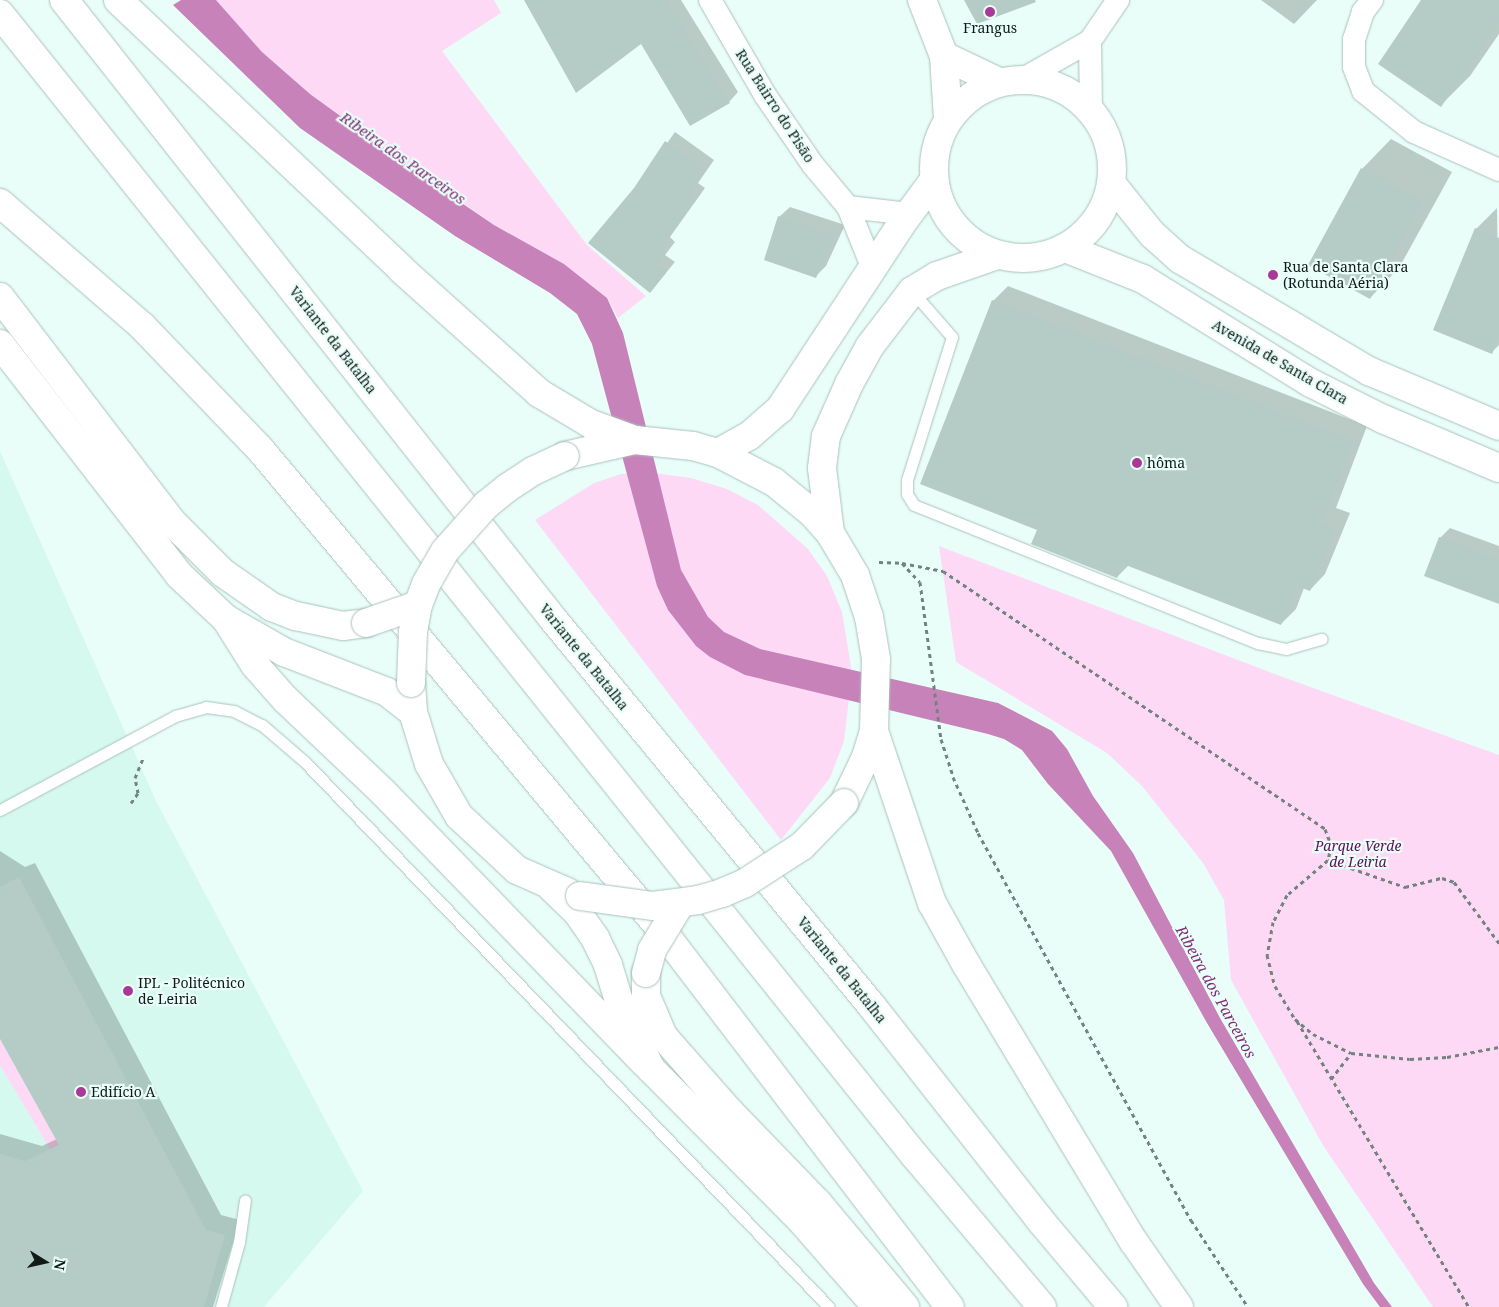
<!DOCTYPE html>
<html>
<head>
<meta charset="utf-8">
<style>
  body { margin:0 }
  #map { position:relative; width:1499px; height:1307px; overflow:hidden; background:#e9fef8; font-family:"Noto Serif",serif }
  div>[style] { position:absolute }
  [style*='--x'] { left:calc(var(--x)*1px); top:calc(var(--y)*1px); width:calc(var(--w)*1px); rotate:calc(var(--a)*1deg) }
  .built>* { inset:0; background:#d6f9ef }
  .green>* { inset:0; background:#fed9f5 }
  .water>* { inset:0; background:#c782b9 }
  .shadow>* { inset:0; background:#0003 }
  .building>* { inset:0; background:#b4ccc5 }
  .path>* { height:3px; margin-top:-1.5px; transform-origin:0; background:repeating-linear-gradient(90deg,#74837f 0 4px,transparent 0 8px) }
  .roads { filter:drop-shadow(0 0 1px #aac2bc) drop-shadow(0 0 1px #aac2bc) }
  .lane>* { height:11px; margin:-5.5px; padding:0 5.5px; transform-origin:5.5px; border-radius:5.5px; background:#fff }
  .street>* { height:22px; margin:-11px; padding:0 11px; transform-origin:11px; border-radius:11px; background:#fff }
  .secondary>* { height:28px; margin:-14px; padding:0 14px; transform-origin:14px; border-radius:14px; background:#fff }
  .secondary>.ring { margin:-14px; padding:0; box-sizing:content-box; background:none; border:28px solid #fff; border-radius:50% }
  .primary>* { height:28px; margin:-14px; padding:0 14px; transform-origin:14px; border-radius:14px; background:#fff }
  .highway>* { height:28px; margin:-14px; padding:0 14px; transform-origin:14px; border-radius:14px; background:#fff }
  .bridges { filter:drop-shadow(0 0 1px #aac2bc) drop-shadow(0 0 1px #aac2bc) }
  .secondary-bridge>* { height:28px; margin:-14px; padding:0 14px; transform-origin:14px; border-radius:14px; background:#fff }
  .primary-bridge>* { height:28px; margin:-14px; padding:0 14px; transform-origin:14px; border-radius:14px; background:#fff }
  .dots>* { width:14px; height:14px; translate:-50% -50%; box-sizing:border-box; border:2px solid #e9fef8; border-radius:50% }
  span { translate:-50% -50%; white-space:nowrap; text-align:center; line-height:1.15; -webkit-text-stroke:4.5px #e9fef8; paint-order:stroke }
  .poi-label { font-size:14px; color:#101a17 }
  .left { translate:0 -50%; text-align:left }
  .street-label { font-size:14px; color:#101a17 }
  .park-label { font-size:14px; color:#610d57; font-style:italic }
  .water-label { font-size:15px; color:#823076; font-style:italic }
  .north { position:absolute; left:20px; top:1237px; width:50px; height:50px; -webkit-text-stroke:4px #e9fef8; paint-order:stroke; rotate:100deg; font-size:14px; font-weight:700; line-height:20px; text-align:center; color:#101a17 }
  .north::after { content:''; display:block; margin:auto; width:18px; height:22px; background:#101a17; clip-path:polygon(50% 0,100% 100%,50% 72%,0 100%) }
</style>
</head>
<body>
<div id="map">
  <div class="built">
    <i style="clip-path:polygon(0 451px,156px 801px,363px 1191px,264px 1307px,0 1307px)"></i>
  </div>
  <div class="green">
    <i style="clip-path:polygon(216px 0,494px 0,501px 13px,442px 51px,587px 245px,646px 296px,618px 318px,607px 298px,564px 264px,494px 225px,310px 94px,262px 52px)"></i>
    <i style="clip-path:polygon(654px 473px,691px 478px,727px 489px,758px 505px,808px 549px,827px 576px,842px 612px,852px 673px,844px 741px,830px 778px,781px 840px,535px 520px,594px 483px,621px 474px)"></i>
    <i style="clip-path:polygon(939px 546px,1280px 676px,1499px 755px,1499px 1307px,1433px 1307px,1324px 1147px,1231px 980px,1224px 900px,1203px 863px,1142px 786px,1107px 753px,956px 662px)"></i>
    <i style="clip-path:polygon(0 1039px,59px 1145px,50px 1149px,0 1065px)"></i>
  </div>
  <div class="water">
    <i style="clip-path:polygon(181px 0,216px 0,262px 52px,310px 94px,444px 191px,494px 225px,564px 264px,607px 298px,623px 333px,681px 570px,708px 617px,724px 632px,760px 649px,998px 703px,1052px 731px,1067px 749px,1093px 796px,1133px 853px,1220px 1018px,1374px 1283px,1392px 1307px,1380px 1307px,1363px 1284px,1207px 1023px,1111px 851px,1048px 784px,1022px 750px,1004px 739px,988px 734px,745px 675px,710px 657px,696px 646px,668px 610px,657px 586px,592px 344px,577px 314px,550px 293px,455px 236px,300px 128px,173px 5px)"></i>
  </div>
  <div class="shadow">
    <i style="clip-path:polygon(533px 0,681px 0,738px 92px,729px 102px,642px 42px)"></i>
    <i style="clip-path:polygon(1261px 0,1317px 0,1294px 24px)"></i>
    <i style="clip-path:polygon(1423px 0,1499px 0,1499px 34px,1470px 76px,1441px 105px)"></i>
    <i style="clip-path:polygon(675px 132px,714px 160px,698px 183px,705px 188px,670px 237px,675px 242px,665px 255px,675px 262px,650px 292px,635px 188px)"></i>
    <i style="clip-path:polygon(1391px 139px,1452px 172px,1399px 268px,1370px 298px,1362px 169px)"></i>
    <i style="clip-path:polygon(790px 207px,845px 225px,826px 266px,816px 276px,779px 217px)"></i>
    <i style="clip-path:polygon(1497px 208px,1499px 345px,1491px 353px,1476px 229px)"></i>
    <i style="clip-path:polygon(1008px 286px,1367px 426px,1336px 508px,1350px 513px,1325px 574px,1310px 590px,1304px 588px,1296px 609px,1281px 624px,1129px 565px,1117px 577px,1038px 529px,993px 301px)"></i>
    <i style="clip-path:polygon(1450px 528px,1499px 546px,1499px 601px,1440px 538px)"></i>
    <i style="clip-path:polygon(0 851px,25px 867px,35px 863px,221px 1215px,240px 1220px,213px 1307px,0 1307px,0 1134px,42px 1146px,57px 1139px,0 1036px)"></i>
  </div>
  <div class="building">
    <i style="clip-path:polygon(524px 0,666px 0,730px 103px,690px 126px,641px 44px,576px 93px)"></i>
    <i style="clip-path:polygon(964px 0,1035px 0,1036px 2px,977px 24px)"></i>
    <i style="clip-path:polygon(1421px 0,1499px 0,1499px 22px,1441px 107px,1378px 64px)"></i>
    <i style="clip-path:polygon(665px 141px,705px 171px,689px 193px,696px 199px,661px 247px,667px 252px,656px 265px,666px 273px,650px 293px,588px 243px,634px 188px)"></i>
    <i style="clip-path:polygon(1361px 168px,1423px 202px,1370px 299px,1308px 265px)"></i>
    <i style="clip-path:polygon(778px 216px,835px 236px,816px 278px,764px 260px)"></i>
    <i style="clip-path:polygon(1475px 228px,1499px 238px,1499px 337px,1492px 354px,1433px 330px)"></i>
    <i style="clip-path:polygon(992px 300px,1353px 441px,1321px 523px,1335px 528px,1310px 591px,1297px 586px,1281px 625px,1123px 564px,1117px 578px,1031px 544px,1037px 530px,920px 484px)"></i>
    <i style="clip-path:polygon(1439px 537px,1499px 560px,1499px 604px,1424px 576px)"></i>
    <i style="clip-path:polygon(19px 877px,206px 1230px,225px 1235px,204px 1307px,0 1307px,0 1154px,25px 1161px,59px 1145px,0 1039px,0 887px)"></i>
  </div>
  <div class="path">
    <i style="--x:879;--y:562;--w:23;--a:2"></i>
    <i style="--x:902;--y:563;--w:26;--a:47"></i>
    <i style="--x:920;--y:582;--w:158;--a:82.4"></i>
    <i style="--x:941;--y:739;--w:40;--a:72"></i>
    <i style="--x:953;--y:777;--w:61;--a:65.9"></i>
    <i style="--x:978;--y:833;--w:442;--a:61.2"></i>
    <i style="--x:1191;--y:1220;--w:104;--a:56.8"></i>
    <i style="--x:902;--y:563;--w:42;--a:11"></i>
    <i style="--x:943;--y:571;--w:461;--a:34"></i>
    <i style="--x:1325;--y:829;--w:17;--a:69"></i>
    <i style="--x:1331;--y:845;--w:15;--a:101"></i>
    <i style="--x:1328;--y:860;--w:54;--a:139.5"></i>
    <i style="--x:1287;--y:895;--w:30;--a:117"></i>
    <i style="--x:1273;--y:922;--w:34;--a:100"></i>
    <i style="--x:1267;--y:955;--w:32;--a:76"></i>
    <i style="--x:1275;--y:986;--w:39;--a:59"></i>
    <i style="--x:1295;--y:1019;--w:23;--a:40"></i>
    <i style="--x:1313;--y:1034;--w:42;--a:26.6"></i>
    <i style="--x:1351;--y:1053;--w:59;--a:5.8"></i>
    <i style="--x:1410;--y:1059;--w:37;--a:-3"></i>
    <i style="--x:1447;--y:1057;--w:53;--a:-10.9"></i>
    <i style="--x:131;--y:803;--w:12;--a:-55"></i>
    <i style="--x:138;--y:793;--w:15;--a:-101"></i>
    <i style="--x:135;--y:778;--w:22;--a:-68"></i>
    <i style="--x:1328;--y:860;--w:82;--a:19.3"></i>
    <i style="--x:1405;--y:887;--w:38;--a:-14"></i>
    <i style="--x:1442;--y:878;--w:13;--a:18"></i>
    <i style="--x:1454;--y:882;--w:76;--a:53.6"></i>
    <i style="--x:1297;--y:1021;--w:334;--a:59"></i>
    <i style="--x:1331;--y:1079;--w:33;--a:-52"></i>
  </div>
  <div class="roads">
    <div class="lane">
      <i style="--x:912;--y:291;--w:61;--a:49"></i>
      <i style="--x:952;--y:337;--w:150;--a:107.5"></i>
      <i style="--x:907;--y:480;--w:14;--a:90"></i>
      <i style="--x:907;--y:494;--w:13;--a:58"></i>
      <i style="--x:914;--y:505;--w:371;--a:21.9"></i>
      <i style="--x:1258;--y:643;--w:29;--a:12"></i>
      <i style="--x:1286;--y:649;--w:37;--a:-16"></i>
      <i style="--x:0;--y:810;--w:199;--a:-28.2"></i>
      <i style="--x:175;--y:716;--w:32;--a:-16"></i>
      <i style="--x:206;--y:707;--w:28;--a:8"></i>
      <i style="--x:234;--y:711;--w:31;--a:27"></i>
      <i style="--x:262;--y:725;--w:57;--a:40.7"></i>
      <i style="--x:305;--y:762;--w:756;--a:46.13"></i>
      <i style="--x:221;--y:1307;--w:67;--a:-74.5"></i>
      <i style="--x:239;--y:1242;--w:42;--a:-81.9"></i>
    </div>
    <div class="street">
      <i style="--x:710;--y:0;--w:110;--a:59.9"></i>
      <i style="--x:765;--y:95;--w:85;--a:55.6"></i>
      <i style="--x:813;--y:165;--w:55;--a:50.2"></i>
      <i style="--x:848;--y:207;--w:67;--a:68"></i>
      <i style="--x:1372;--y:0;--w:15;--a:127"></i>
      <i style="--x:1363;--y:12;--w:28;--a:108"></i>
      <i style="--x:1354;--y:39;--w:28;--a:90"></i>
      <i style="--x:1354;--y:67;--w:26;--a:69"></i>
      <i style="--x:1363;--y:91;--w:65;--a:38.8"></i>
      <i style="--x:1414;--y:132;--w:93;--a:24.1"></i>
      <i style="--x:1090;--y:41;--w:71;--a:89.2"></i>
      <i style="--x:1023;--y:79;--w:77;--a:-29.6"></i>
      <i style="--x:1090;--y:41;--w:50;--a:-55.7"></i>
      <i style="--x:848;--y:207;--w:61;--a:6.5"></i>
    </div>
    <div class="secondary">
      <i style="--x:922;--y:0;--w:60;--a:68.6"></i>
      <i style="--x:944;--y:56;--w:64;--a:86.4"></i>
      <i style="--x:944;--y:56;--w:61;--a:25.3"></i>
      <i class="ring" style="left:934px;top:80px;width:150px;height:150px"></i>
      <i style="--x:1111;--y:183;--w:65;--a:51.2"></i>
      <i style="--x:1152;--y:234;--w:38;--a:42"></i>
      <i style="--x:1180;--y:259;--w:220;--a:30.7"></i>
      <i style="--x:1369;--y:371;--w:141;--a:22.9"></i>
      <i style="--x:0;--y:203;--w:188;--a:40.9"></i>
      <i style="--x:142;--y:326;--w:170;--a:46.2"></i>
      <i style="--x:260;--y:449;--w:624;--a:50.14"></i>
      <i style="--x:660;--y:928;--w:477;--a:52.6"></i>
      <i style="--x:1065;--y:248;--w:84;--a:21.7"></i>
      <i style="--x:1143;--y:279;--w:195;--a:31.8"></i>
      <i style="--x:1309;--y:382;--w:83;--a:26.6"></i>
      <i style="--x:1383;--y:419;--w:126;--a:22.9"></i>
      <i style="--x:0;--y:297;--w:283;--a:52.6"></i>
      <i style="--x:172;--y:522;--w:72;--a:45"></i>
      <i style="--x:223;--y:573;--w:60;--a:34.8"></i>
      <i style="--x:272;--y:607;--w:26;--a:21"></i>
      <i style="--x:296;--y:616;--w:48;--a:12"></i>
      <i style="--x:343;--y:626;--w:23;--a:-7"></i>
      <i style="--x:0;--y:344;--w:292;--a:52.2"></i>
      <i style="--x:179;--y:575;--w:64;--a:43.1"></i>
      <i style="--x:226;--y:619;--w:67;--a:29.6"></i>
      <i style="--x:284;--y:652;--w:110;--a:21.2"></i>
      <i style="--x:387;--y:692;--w:33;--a:38"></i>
      <i style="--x:718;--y:453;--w:35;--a:-29"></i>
      <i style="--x:749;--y:436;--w:41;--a:-41.1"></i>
      <i style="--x:780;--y:409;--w:219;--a:-56.7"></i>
      <i style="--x:900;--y:226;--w:57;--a:-53.5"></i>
      <i style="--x:830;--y:533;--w:65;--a:-97"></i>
      <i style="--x:822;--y:468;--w:32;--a:-83"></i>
      <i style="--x:826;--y:436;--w:57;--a:-66.1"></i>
      <i style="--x:849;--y:384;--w:43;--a:-61.1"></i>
      <i style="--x:870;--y:346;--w:69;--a:-52.6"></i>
      <i style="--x:912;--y:291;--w:29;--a:-31"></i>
      <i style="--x:937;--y:276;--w:64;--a:-19.3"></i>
      <i style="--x:226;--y:619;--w:54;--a:57.8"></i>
      <i style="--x:255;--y:665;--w:45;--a:48.6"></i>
      <i style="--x:285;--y:699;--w:137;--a:43.5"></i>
      <i style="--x:384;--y:793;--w:376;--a:46"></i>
    </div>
    <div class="primary">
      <i style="--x:565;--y:456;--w:72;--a:-12.9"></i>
      <i style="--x:635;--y:440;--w:58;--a:5.9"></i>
      <i style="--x:693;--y:446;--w:26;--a:16"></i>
      <i style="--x:718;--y:453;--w:63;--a:27.4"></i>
      <i style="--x:774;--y:482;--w:49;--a:39.2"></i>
      <i style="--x:812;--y:513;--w:27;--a:48"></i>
      <i style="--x:830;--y:533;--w:49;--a:59.2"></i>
      <i style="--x:855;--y:575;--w:44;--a:71.6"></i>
      <i style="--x:869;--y:617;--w:43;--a:80.5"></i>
      <i style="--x:876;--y:659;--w:72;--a:91.6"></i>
      <i style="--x:874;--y:731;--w:27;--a:107"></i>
      <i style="--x:866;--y:757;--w:51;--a:115.6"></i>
      <i style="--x:411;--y:683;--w:29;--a:86"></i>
      <i style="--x:413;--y:712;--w:54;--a:72.9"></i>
      <i style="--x:429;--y:764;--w:60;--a:60"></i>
      <i style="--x:459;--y:816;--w:79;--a:43"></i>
      <i style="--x:517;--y:870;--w:55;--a:23.7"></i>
      <i style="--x:551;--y:887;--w:36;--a:44"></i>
      <i style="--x:577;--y:912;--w:32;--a:55"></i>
      <i style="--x:595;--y:938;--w:30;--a:64"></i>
      <i style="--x:608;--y:965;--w:48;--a:73.1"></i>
      <i style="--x:622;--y:1011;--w:65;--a:63.4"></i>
      <i style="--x:651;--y:1069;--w:213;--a:45.2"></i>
      <i style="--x:801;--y:1220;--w:116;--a:48.9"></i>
      <i style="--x:646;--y:973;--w:23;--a:90"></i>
      <i style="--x:646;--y:996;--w:43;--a:67"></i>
      <i style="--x:663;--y:1036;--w:100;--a:48.7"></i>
      <i style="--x:729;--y:1111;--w:127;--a:46"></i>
      <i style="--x:817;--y:1202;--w:137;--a:50"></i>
    </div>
    <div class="highway">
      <i style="--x:64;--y:0;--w:789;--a:51.69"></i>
      <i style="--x:553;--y:619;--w:500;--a:50.52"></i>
      <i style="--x:871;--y:1005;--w:273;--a:51.8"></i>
      <i style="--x:1040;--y:1220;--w:114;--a:50"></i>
      <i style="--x:118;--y:0;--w:390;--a:43.5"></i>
      <i style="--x:401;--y:269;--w:186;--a:41.9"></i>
      <i style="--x:539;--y:393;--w:61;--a:30.8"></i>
      <i style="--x:591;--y:424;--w:47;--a:20"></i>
      <i style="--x:0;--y:14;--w:1463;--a:51.3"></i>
      <i style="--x:915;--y:1156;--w:197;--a:49.9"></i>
      <i style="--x:874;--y:731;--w:182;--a:71.4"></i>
      <i style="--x:932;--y:903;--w:70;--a:60.9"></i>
      <i style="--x:966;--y:964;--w:325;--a:58.9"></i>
      <i style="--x:1134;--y:1242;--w:79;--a:55.3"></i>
    </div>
  </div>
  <div class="bridges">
    <div class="secondary-bridge">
      <i style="--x:366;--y:623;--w:55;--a:-19.1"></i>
    </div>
    <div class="primary-bridge">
      <i style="--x:411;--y:683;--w:51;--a:-87.8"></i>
      <i style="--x:413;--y:632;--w:27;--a:-80"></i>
      <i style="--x:418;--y:605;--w:22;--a:-69"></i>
      <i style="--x:426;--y:584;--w:38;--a:-60"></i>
      <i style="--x:445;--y:551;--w:62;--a:-48.3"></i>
      <i style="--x:486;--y:505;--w:27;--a:-39"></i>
      <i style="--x:507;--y:488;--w:31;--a:-33"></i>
      <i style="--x:533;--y:471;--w:35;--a:-25"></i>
      <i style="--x:580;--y:896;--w:74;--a:7.8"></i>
      <i style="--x:653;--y:906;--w:45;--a:-7.6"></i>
      <i style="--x:698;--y:900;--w:25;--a:-16"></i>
      <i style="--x:722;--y:893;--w:25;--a:-23"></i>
      <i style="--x:745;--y:883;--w:68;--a:-33"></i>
      <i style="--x:802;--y:846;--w:60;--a:-45.7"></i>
      <i style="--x:646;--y:973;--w:24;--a:-75"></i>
      <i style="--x:652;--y:950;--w:54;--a:-58.7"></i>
    </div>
  </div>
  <div class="dots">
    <i style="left:990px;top:12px;background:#a83997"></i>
    <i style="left:1273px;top:275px;background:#a83997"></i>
    <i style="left:1137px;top:463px;background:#a83997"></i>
    <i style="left:128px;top:991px;background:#a83997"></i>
    <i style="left:81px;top:1092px;background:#a83997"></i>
  </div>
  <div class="poi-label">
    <span style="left:990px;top:28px">Frangus</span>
    <span class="left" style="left:1283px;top:275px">Rua de Santa Clara<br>(Rotunda Aéria)</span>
    <span class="left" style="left:1147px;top:463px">hôma</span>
    <span class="left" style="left:138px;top:991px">IPL - Politécnico<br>de Leiria</span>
    <span class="left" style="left:91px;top:1092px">Edifício A</span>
  </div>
  <div class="street-label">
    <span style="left:775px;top:106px;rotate:57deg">Rua Bairro do Pisão</span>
    <span style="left:333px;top:340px;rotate:52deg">Variante da Batalha</span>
    <span style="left:1280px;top:362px;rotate:30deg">Avenida de Santa Clara</span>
    <span style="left:584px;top:657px;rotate:51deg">Variante da Batalha</span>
    <span style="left:842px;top:970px;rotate:51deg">Variante da Batalha</span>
  </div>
  <div class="park-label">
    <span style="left:1358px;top:854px">Parque Verde<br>de Leiria</span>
  </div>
  <div class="water-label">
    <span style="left:403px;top:158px;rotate:35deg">Ribeira dos Parceiros</span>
    <span style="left:1216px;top:992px;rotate:61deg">Ribeira dos Parceiros</span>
  </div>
  <div class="north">N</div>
</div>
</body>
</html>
